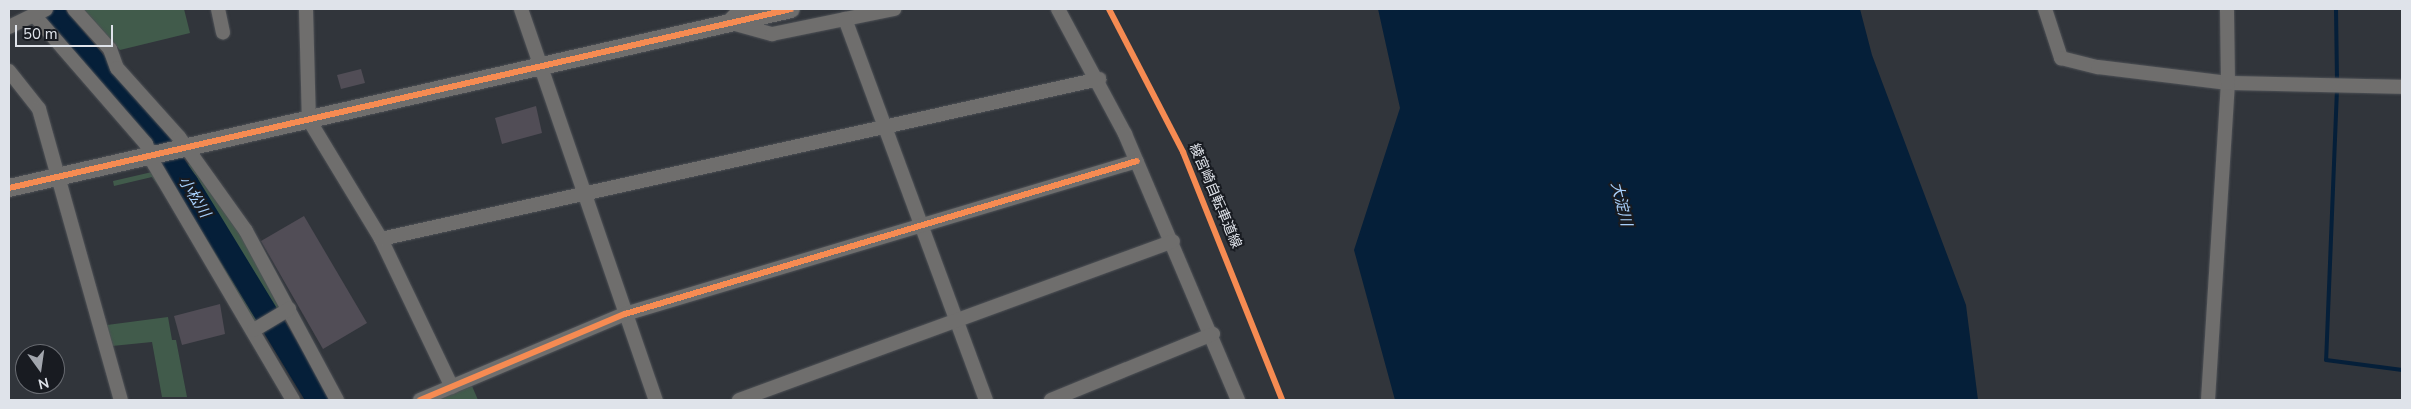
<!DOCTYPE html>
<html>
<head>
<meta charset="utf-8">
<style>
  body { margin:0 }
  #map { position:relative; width:2411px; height:409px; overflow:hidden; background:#31353b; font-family:"Nunito Sans","Noto Sans JP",sans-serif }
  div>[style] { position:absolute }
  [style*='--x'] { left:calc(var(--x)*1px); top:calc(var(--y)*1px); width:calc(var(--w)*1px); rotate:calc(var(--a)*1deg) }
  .green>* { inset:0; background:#415b4b }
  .water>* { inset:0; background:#051f39 }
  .stream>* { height:4px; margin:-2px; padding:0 2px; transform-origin:2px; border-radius:2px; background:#051f39 }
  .river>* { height:24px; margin:-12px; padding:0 12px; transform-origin:12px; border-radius:12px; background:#051f39 }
  .building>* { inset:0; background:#514d56 }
  .roads { filter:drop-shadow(0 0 1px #4e5156) drop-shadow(0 0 1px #4e5156) }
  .minor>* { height:14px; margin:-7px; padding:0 7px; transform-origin:7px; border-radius:7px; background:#6f6e6d }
  .tertiary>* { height:18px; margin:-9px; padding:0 9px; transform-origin:9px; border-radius:9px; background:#6f6e6d }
  .cycleway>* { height:6px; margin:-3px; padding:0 3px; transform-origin:3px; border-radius:3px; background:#f68b52 }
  span { translate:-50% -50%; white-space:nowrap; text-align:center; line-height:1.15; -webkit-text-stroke:4px #181b21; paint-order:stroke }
  .street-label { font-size:14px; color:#dfe3ea }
  .water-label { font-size:15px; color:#a8d0fc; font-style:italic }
  .frame { position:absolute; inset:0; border:10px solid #dfe3ea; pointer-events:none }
  .north { position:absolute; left:15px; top:344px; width:50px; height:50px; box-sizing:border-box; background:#181b21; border:1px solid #686b71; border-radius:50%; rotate:166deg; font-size:14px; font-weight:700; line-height:20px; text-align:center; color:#dfe3ea }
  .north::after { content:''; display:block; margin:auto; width:18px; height:22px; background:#a2a6ad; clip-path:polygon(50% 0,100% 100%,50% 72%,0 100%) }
  .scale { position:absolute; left:15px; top:25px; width:98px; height:22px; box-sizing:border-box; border:2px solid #dfe3ea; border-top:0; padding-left:6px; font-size:15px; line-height:18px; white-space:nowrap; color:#dfe3ea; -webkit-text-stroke:4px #181b21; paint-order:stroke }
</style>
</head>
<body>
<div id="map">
  <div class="green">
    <i style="clip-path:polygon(82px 9px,184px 9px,190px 33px,120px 50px)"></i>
    <i style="clip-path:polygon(191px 164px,245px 232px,285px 307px,254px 325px,163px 170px)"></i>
    <i style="clip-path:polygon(152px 172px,159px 187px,152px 177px,114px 186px,113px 181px)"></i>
    <i style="clip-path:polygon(168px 317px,172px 340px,176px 340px,187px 397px,162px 397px,152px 342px,112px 346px,107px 325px)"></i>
    <i style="clip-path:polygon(472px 386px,478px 400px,438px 400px)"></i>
  </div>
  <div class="water">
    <i style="clip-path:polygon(1378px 9px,1860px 9px,1872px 55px,1966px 305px,1978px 400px,1395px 400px,1354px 250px,1400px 108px)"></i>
  </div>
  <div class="stream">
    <i style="--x:2336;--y:9;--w:73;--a:89.2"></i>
    <i style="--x:2337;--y:89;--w:271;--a:92.3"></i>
    <i style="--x:2326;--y:360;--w:77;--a:7.5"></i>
  </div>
  <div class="river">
    <i style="--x:49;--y:9;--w:148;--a:49.9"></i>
    <i style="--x:144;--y:122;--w:75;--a:55.3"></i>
    <i style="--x:187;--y:184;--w:253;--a:58.6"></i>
  </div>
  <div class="building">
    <i style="clip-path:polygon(361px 69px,365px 83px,341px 89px,337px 75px)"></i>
    <i style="clip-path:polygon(536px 106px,542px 133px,502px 144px,495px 118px)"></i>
    <i style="clip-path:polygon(304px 216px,367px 323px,323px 349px,261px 241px)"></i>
    <i style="clip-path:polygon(220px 304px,225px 334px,182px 345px,174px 316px)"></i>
  </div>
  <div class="roads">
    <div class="minor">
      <i style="--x:74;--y:9;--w:54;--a:48"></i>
      <i style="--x:110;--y:49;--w:20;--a:70"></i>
      <i style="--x:117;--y:68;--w:93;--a:48.1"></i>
      <i style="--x:179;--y:137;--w:115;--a:54.5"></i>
      <i style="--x:246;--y:231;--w:192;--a:61.7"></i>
      <i style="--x:218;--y:9;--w:24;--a:78"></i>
      <i style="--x:306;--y:9;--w:111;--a:88.5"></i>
      <i style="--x:309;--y:120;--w:139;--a:58.8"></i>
      <i style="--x:381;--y:239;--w:164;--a:64.4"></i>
      <i style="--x:521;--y:9;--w:414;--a:71"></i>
      <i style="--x:741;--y:9;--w:18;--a:135"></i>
      <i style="--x:728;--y:22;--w:46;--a:15.3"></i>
      <i style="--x:772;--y:34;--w:125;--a:-11.6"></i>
      <i style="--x:1058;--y:9;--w:142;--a:61.8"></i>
      <i style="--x:1125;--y:134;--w:289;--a:67"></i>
      <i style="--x:2045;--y:9;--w:52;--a:71.9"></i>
      <i style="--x:2061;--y:58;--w:38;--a:14"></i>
      <i style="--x:2098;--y:67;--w:131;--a:7"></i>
      <i style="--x:2228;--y:83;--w:174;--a:1.3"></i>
      <i style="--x:34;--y:15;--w:171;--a:49"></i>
      <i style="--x:146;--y:144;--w:22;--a:68"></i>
      <i style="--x:154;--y:164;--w:274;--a:59.5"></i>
      <i style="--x:845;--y:19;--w:406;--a:69.7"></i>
      <i style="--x:9;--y:27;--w:41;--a:-25.9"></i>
      <i style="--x:9;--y:71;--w:48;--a:51.7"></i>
      <i style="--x:39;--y:109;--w:302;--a:74.3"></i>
      <i style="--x:381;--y:239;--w:736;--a:-12.56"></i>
      <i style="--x:254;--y:330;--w:41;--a:-31"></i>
      <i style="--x:420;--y:400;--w:222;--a:-22.8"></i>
      <i style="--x:625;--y:314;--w:534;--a:-16.64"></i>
      <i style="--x:739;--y:400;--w:462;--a:-20.1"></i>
      <i style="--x:1051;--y:400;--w:175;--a:-22.2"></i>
      <i style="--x:2208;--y:400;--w:318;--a:-86.4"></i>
      <i style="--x:2228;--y:83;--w:74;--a:-90.8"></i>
    </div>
    <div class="tertiary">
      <i style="--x:9;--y:188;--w:802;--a:-12.89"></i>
    </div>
  </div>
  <div class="cycleway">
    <i style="--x:1109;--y:9;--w:161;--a:62.6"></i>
    <i style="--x:1183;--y:152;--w:267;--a:68.2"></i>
    <i style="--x:9;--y:188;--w:802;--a:-12.89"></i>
    <i style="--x:420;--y:400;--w:222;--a:-22.8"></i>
    <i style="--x:625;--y:314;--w:534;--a:-16.64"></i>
  </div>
  <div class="street-label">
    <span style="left:1215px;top:196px;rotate:67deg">綾宮崎自転車道線</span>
  </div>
  <div class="water-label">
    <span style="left:194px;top:197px;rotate:58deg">小松川</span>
    <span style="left:1621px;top:204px;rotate:76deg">大淀川</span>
  </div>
  <div class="frame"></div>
  <div class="north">N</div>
  <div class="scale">50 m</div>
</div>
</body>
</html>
